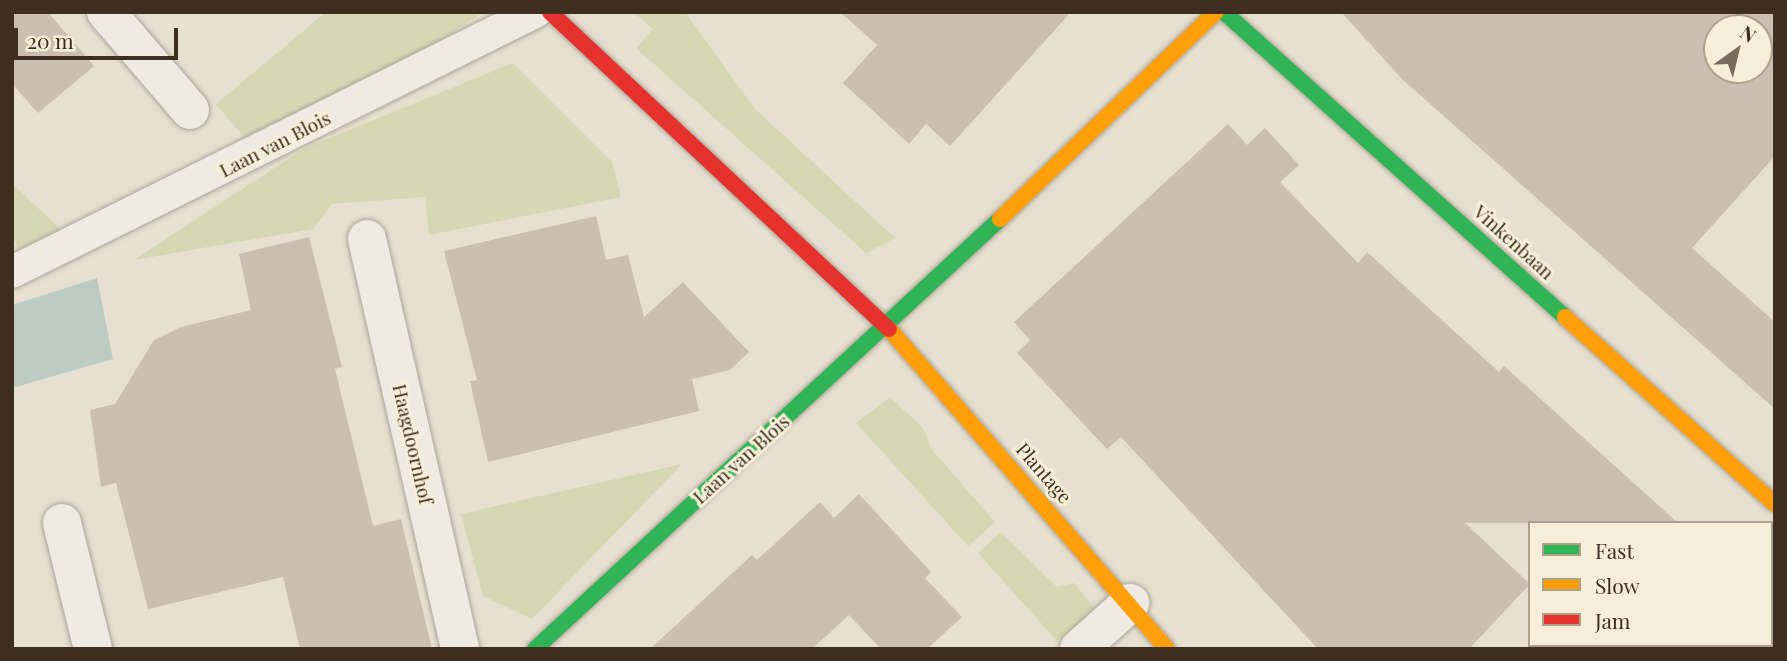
<!DOCTYPE html>
<html>
<head>
<meta charset="utf-8">
<style>
  body { margin:0 }
  #map { position:relative; width:1787px; height:661px; overflow:hidden; background:#e7e0d1; font-family:"Playfair Display",serif }
  div>[style] { position:absolute }
  [style*='--x'] { left:calc(var(--x)*1px); top:calc(var(--y)*1px); width:calc(var(--w)*1px); rotate:calc(var(--a)*1deg) }
  .green>* { inset:0; background:#d6d7b3 }
  .water>* { inset:0; background:#bcccc2 }
  .building>* { inset:0; background:#cbbfb2 }
  .roads { filter:drop-shadow(0 0 2px #ada599) drop-shadow(0 0 2px #ada599) }
  .lane>* { height:32px; margin:-16px; padding:0 16px; transform-origin:16px; border-radius:16px; background:#efebe3 }
  .street>* { height:38px; margin:-19px; padding:0 19px; transform-origin:19px; border-radius:19px; background:#efebe3 }
  .fast>* { height:16px; margin:-8px; padding:0 8px; transform-origin:8px; border-radius:8px; background:#30b455 }
  .slow>* { height:16px; margin:-8px; padding:0 8px; transform-origin:8px; border-radius:8px; background:#ff9f0a }
  .jam>* { height:16px; margin:-8px; padding:0 8px; transform-origin:8px; border-radius:8px; background:#e5322d }
  span { translate:-50% -50%; white-space:nowrap; text-align:center; line-height:1.15; -webkit-text-stroke:6px #f7eed8; paint-order:stroke }
  .street-label { font-size:19px; color:#3d2e20 }
  .frame { position:absolute; inset:0; border:14px solid #3d2e20; pointer-events:none }
  .legend { position:absolute; left:1528px; top:521px; width:245px; height:126px; box-sizing:border-box; background:#f7eed8; border:2px solid #ada18e; margin:0; padding:9px 12px; list-style:none; font-size:21px; color:#3d2e20 }
  .legend li { display:flex; align-items:center; gap:14px; height:35px }
  .legend b { width:35px; border:2px solid #ada18e }
  .north { position:absolute; left:1703px; top:14px; width:70px; height:70px; box-sizing:border-box; background:#f7eed8; border:2px solid #ada18e; border-radius:50%; rotate:34deg; font-size:19px; font-weight:700; line-height:28px; text-align:center; color:#3d2e20 }
  .north::after { content:''; display:block; margin:auto; width:24px; height:32px; background:#786c5e; clip-path:polygon(50% 0,100% 100%,50% 72%,0 100%) }
  .scale { position:absolute; left:14px; top:28px; width:164px; height:32px; box-sizing:border-box; border:4px solid #3d2e20; border-top:0; padding-left:9px; font-size:21px; line-height:24px; white-space:nowrap; color:#3d2e20; -webkit-text-stroke:5px #f7eed8; paint-order:stroke }
</style>
</head>
<body>
<div id="map">
  <div class="green">
    <i style="clip-path:polygon(326px 12px,483px 12px,420px 55px,248px 142px,216px 104px)"></i>
    <i style="clip-path:polygon(633px 12px,685px 12px,755px 109px,895px 238px,866px 253px,636px 48px,653px 29px)"></i>
    <i style="clip-path:polygon(513px 63px,612px 162px,621px 197px,429px 235px,425px 197px,332px 204px,313px 229px,134px 260px,305px 148px)"></i>
    <i style="clip-path:polygon(12px 183px,65px 234px,20px 254px,12px 234px)"></i>
    <i style="clip-path:polygon(890px 397px,923px 428px,932px 450px,995px 522px,968px 546px,856px 423px)"></i>
    <i style="clip-path:polygon(682px 464px,532px 619px,483px 596px,461px 514px)"></i>
    <i style="clip-path:polygon(1001px 532px,1057px 587px,1074px 583px,1096px 610px,1087px 623px,1057px 641px,978px 553px)"></i>
  </div>
  <div class="water">
    <i style="clip-path:polygon(97px 278px,113px 359px,12px 388px,12px 305px)"></i>
  </div>
  <div class="building">
    <i style="clip-path:polygon(12px 12px,48px 12px,94px 66px,38px 113px,12px 84px)"></i>
    <i style="clip-path:polygon(840px 12px,1071px 12px,950px 146px,926px 124px,909px 144px,843px 83px,877px 45px)"></i>
    <i style="clip-path:polygon(evenodd,1341px 12px,1775px 12px,1775px 156px,1692px 248px,1775px 322px,1775px 409px,1403px 80px,1341px 12px,1717px 28px,1759px 28px,1759px 70px,1717px 70px,1717px 28px)"></i>
    <i style="clip-path:polygon(1228px 124px,1247px 145px,1265px 128px,1299px 165px,1280px 182px,1358px 263px,1367px 252px,1499px 372px,1504px 366px,1678px 523px,1465px 523px,1530px 584px,1469px 649px,1318px 649px,1121px 437px,1107px 449px,1017px 353px,1030px 340px,1014px 322px)"></i>
    <i style="clip-path:polygon(596px 216px,606px 260px,628px 255px,644px 317px,683px 282px,749px 352px,730px 370px,692px 379px,699px 411px,488px 462px,470px 381px,477px 380px,444px 251px)"></i>
    <i style="clip-path:polygon(309px 237px,342px 367px,335px 369px,373px 526px,401px 519px,432px 649px,300px 649px,283px 577px,148px 609px,116px 483px,101px 487px,90px 410px,115px 404px,154px 340px,181px 327px,251px 310px,239px 254px)"></i>
    <i style="clip-path:polygon(859px 494px,931px 572px,925px 578px,962px 617px,927px 649px,881px 649px,849px 615px,812px 649px,650px 649px,752px 555px,757px 560px,820px 502px,834px 518px)"></i>
  </div>
  <div class="roads">
    <div class="lane">
      <i style="--x:12;--y:272;--w:584;--a:-26.43"></i>
    </div>
    <div class="street">
      <i style="--x:106;--y:12;--w:129;--a:49.4"></i>
      <i style="--x:367;--y:239;--w:420;--a:77.2"></i>
      <i style="--x:62;--y:523;--w:130;--a:76.2"></i>
      <i style="--x:1079;--y:649;--w:69;--a:-42"></i>
    </div>
    <div class="fast">
      <i style="--x:1224;--y:12;--w:457;--a:41.8"></i>
      <i style="--x:535;--y:649;--w:633;--a:-42.76"></i>
    </div>
    <div class="slow">
      <i style="--x:1000;--y:219;--w:299;--a:-43.8"></i>
      <i style="--x:1565;--y:317;--w:281;--a:41.7"></i>
      <i style="--x:889;--y:329;--w:424;--a:49"></i>
    </div>
    <div class="jam">
      <i style="--x:550;--y:12;--w:464;--a:43.1"></i>
    </div>
  </div>
  <div class="street-label">
    <span style="left:275px;top:144px;rotate:-27deg">Laan van Blois</span>
    <span style="left:1514px;top:242px;rotate:42deg">Vinkenbaan</span>
    <span style="left:413px;top:444px;rotate:77deg">Haagdoornhof</span>
    <span style="left:741px;top:459px;rotate:-42deg">Laan van Blois</span>
    <span style="left:1044px;top:473px;rotate:49deg">Plantage</span>
  </div>
  <div class="frame"></div>
  <ul class="legend">
  <li><b style="height:9px;background:#30b455"></b>Fast</li>
  <li><b style="height:9px;background:#ff9f0a"></b>Slow</li>
  <li><b style="height:9px;background:#e5322d"></b>Jam</li>
  </ul>
  <div class="north">N</div>
  <div class="scale">20 m</div>
</div>
</body>
</html>
